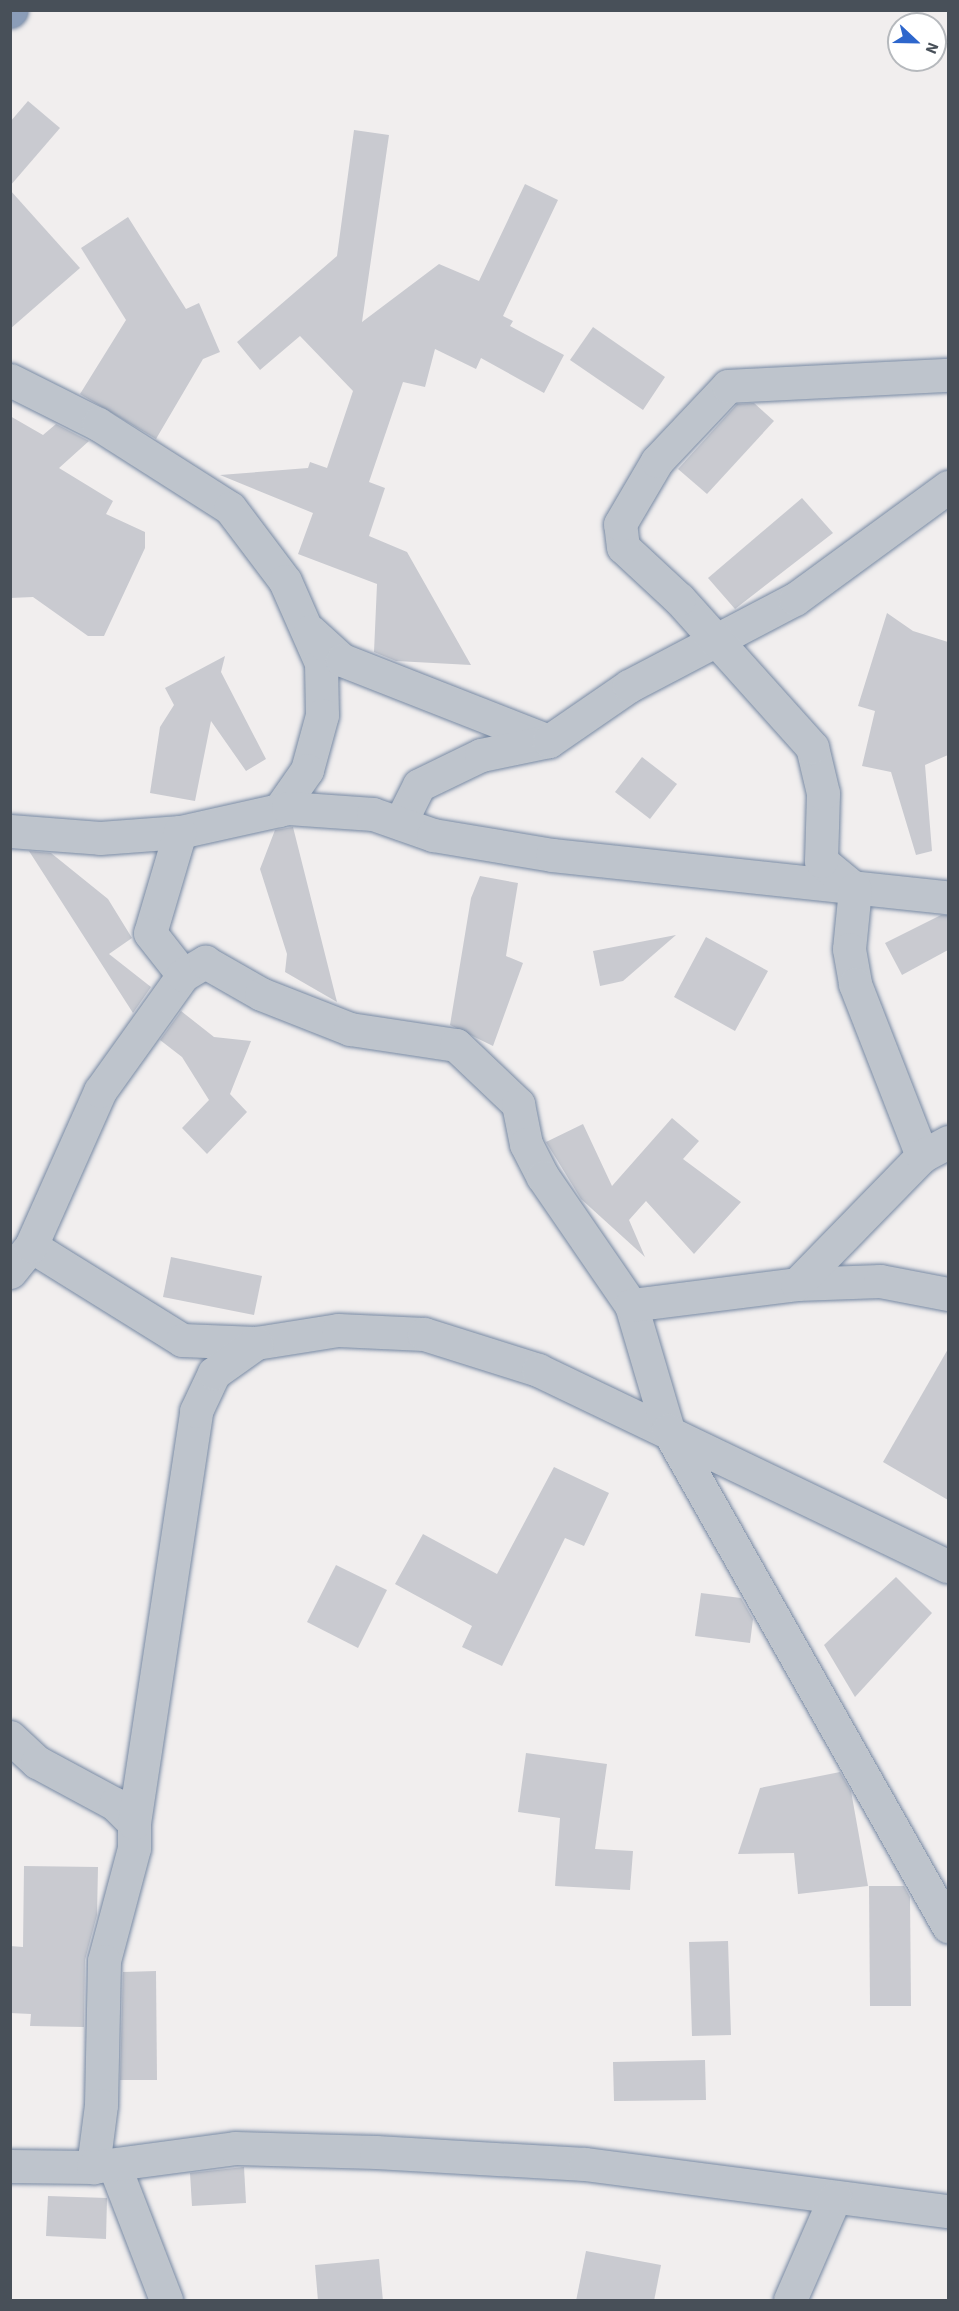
<!DOCTYPE html>
<html>
<head>
<meta charset="utf-8">
<style>
  body { margin:0 }
  #map { position:relative; width:959px; height:2311px; overflow:hidden; background:#f1eeee; font-family:"Source Sans 3",sans-serif }
  div>[style] { position:absolute }
  [style*='--x'] { left:calc(var(--x)*1px); top:calc(var(--y)*1px); width:calc(var(--w)*1px); rotate:calc(var(--a)*1deg) }
  .building>* { inset:0; background:#c9cad0 }
  .roads { filter:drop-shadow(0 0 2px #7789a3) drop-shadow(0 0 2px #7789a3) }
  .street>* { height:33px; margin:-16.5px; padding:0 16.5px; transform-origin:16.5px; border-radius:16.5px; background:#bec4cc }
  .highway>* { height:33px; margin:-16.5px; padding:0 16.5px; transform-origin:16.5px; border-radius:16.5px; background:#8b9db8 }
  span { translate:-50% -50%; white-space:nowrap; text-align:center; line-height:1.15; -webkit-text-stroke:4.5px #fff; paint-order:stroke }
  .frame { position:absolute; inset:0; border:12px solid #485059; pointer-events:none }
  .north { position:absolute; left:887px; top:12px; width:60px; height:60px; box-sizing:border-box; background:#fff; border:2px solid #b6b9bd; border-radius:50%; rotate:112deg; font-size:16px; font-weight:700; line-height:24px; text-align:center; color:#485059 }
  .north::after { content:''; display:block; margin:auto; width:21px; height:27px; background:#2d66cc; clip-path:polygon(50% 0,100% 100%,50% 72%,0 100%) }
</style>
</head>
<body>
<div id="map">
  <div class="building">
    <i style="clip-path:polygon(28px 101px,60px 128px,10px 186px,10px 122px)"></i>
    <i style="clip-path:polygon(354px 130px,389px 135px,362px 322px,439px 264px,479px 281px,525px 184px,558px 200px,503px 316px,513px 321px,510px 326px,564px 355px,544px 393px,481px 358px,476px 369px,435px 349px,425px 387px,403px 382px,369px 482px,385px 488px,369px 536px,407px 552px,471px 665px,396px 661px,374px 652px,377px 584px,298px 554px,313px 513px,220px 475px,308px 468px,310px 462px,327px 468px,353px 391px,300px 336px,260px 370px,237px 342px,337px 256px)"></i>
    <i style="clip-path:polygon(10px 190px,80px 268px,10px 329px)"></i>
    <i style="clip-path:polygon(128px 217px,186px 309px,199px 303px,220px 352px,203px 359px,156px 439px,80px 394px,126px 320px,81px 248px)"></i>
    <i style="clip-path:polygon(593px 327px,665px 377px,643px 410px,570px 360px)"></i>
    <i style="clip-path:polygon(754px 403px,774px 421px,707px 494px,678px 469px,737px 404px)"></i>
    <i style="clip-path:polygon(10px 416px,43px 435px,56px 424px,89px 441px,59px 468px,113px 501px,106px 514px,145px 532px,145px 548px,104px 636px,88px 636px,33px 597px,10px 598px)"></i>
    <i style="clip-path:polygon(802px 498px,833px 533px,735px 609px,708px 578px)"></i>
    <i style="clip-path:polygon(887px 613px,913px 631px,948px 642px,948px 755px,925px 765px,932px 851px,916px 855px,891px 772px,862px 766px,875px 711px,858px 706px)"></i>
    <i style="clip-path:polygon(225px 656px,221px 672px,266px 759px,246px 771px,211px 721px,195px 801px,150px 793px,160px 727px,174px 705px,165px 688px)"></i>
    <i style="clip-path:polygon(642px 757px,677px 784px,650px 819px,615px 792px)"></i>
    <i style="clip-path:polygon(293px 827px,337px 1002px,285px 972px,287px 954px,260px 869px,275px 830px)"></i>
    <i style="clip-path:polygon(29px 851px,51px 853px,108px 899px,132px 938px,109px 954px,151px 987px,133px 1013px)"></i>
    <i style="clip-path:polygon(480px 876px,518px 883px,506px 956px,523px 963px,493px 1046px,450px 1025px,471px 898px)"></i>
    <i style="clip-path:polygon(941px 915px,948px 915px,948px 950px,902px 975px,885px 943px)"></i>
    <i style="clip-path:polygon(676px 935px,623px 981px,600px 986px,593px 951px)"></i>
    <i style="clip-path:polygon(706px 937px,768px 971px,735px 1031px,674px 997px)"></i>
    <i style="clip-path:polygon(181px 1011px,214px 1037px,251px 1041px,230px 1094px,247px 1112px,207px 1154px,182px 1128px,209px 1100px,182px 1057px,160px 1040px)"></i>
    <i style="clip-path:polygon(672px 1118px,699px 1141px,683px 1159px,741px 1202px,694px 1254px,646px 1201px,629px 1220px,645px 1257px,581px 1199px,546px 1142px,583px 1124px,612px 1186px)"></i>
    <i style="clip-path:polygon(171px 1257px,262px 1276px,254px 1315px,163px 1297px)"></i>
    <i style="clip-path:polygon(948px 1349px,948px 1500px,883px 1462px)"></i>
    <i style="clip-path:polygon(554px 1467px,609px 1493px,584px 1546px,565px 1538px,502px 1666px,462px 1647px,472px 1626px,395px 1584px,423px 1534px,497px 1574px)"></i>
    <i style="clip-path:polygon(336px 1565px,387px 1590px,358px 1648px,307px 1622px)"></i>
    <i style="clip-path:polygon(896px 1577px,932px 1613px,855px 1697px,824px 1645px)"></i>
    <i style="clip-path:polygon(701px 1593px,741px 1598px,753px 1619px,750px 1643px,695px 1636px)"></i>
    <i style="clip-path:polygon(526px 1753px,607px 1764px,595px 1849px,633px 1851px,630px 1890px,555px 1886px,560px 1818px,518px 1812px)"></i>
    <i style="clip-path:polygon(840px 1772px,851px 1791px,868px 1886px,798px 1894px,794px 1853px,738px 1854px,760px 1788px)"></i>
    <i style="clip-path:polygon(24px 1866px,98px 1867px,97px 1915px,85px 1960px,84px 2027px,30px 2026px,31px 2014px,10px 2013px,10px 1946px,23px 1947px)"></i>
    <i style="clip-path:polygon(869px 1886px,904px 1886px,910px 1897px,911px 2006px,870px 2006px)"></i>
    <i style="clip-path:polygon(728px 1941px,731px 2035px,692px 2036px,689px 1942px)"></i>
    <i style="clip-path:polygon(156px 1971px,157px 2080px,120px 2080px,123px 1972px)"></i>
    <i style="clip-path:polygon(705px 2060px,706px 2100px,614px 2101px,613px 2062px)"></i>
    <i style="clip-path:polygon(244px 2167px,246px 2203px,192px 2206px,190px 2173px)"></i>
    <i style="clip-path:polygon(48px 2196px,107px 2198px,106px 2239px,46px 2236px)"></i>
    <i style="clip-path:polygon(586px 2251px,661px 2265px,654px 2301px,576px 2301px)"></i>
    <i style="clip-path:polygon(379px 2259px,383px 2301px,318px 2301px,315px 2265px)"></i>
  </div>
  <div class="roads">
    <div class="street">
      <i style="--x:10;--y:380;--w:98;--a:26.6"></i>
      <i style="--x:98;--y:424;--w:156;--a:32.5"></i>
      <i style="--x:230;--y:508;--w:91;--a:53"></i>
      <i style="--x:285;--y:581;--w:90;--a:66.3"></i>
      <i style="--x:321;--y:663;--w:52;--a:88.9"></i>
      <i style="--x:322;--y:715;--w:57;--a:105.3"></i>
      <i style="--x:307;--y:770;--w:49;--a:125"></i>
      <i style="--x:310;--y:631;--w:43;--a:42.2"></i>
      <i style="--x:342;--y:660;--w:222;--a:21.4"></i>
      <i style="--x:400;--y:823;--w:42;--a:-63.4"></i>
      <i style="--x:419;--y:785;--w:69;--a:-25.8"></i>
      <i style="--x:481;--y:755;--w:69;--a:-11.6"></i>
      <i style="--x:549;--y:741;--w:97;--a:-34.5"></i>
      <i style="--x:629;--y:686;--w:187;--a:-27.7"></i>
      <i style="--x:795;--y:599;--w:190;--a:-36.2"></i>
      <i style="--x:10;--y:831;--w:90;--a:4.4"></i>
      <i style="--x:100;--y:838;--w:80;--a:-4.3"></i>
      <i style="--x:180;--y:832;--w:111;--a:-12.5"></i>
      <i style="--x:288;--y:808;--w:85;--a:4"></i>
      <i style="--x:373;--y:814;--w:64;--a:19.3"></i>
      <i style="--x:433;--y:835;--w:121;--a:9.5"></i>
      <i style="--x:552;--y:855;--w:398;--a:6.1"></i>
      <i style="--x:180;--y:832;--w:105;--a:106.5"></i>
      <i style="--x:150;--y:933;--w:53;--a:51.8"></i>
      <i style="--x:855;--y:889;--w:44;--a:-140.5"></i>
      <i style="--x:821;--y:861;--w:68;--a:-88.3"></i>
      <i style="--x:823;--y:793;--w:47;--a:-103.4"></i>
      <i style="--x:812;--y:747;--w:199;--a:-131.9"></i>
      <i style="--x:679;--y:599;--w:76;--a:-137.1"></i>
      <i style="--x:623;--y:547;--w:23;--a:-97"></i>
      <i style="--x:620;--y:524;--w:73;--a:-59.6"></i>
      <i style="--x:657;--y:461;--w:103;--a:-46.6"></i>
      <i style="--x:728;--y:386;--w:220;--a:-2.9"></i>
      <i style="--x:855;--y:889;--w:60;--a:95.7"></i>
      <i style="--x:849;--y:949;--w:36;--a:80"></i>
      <i style="--x:855;--y:984;--w:185;--a:68.7"></i>
      <i style="--x:31;--y:1246;--w:178;--a:31.9"></i>
      <i style="--x:182;--y:1340;--w:74;--a:2.3"></i>
      <i style="--x:256;--y:1343;--w:83;--a:-9"></i>
      <i style="--x:338;--y:1330;--w:86;--a:2.7"></i>
      <i style="--x:424;--y:1334;--w:120;--a:17.5"></i>
      <i style="--x:538;--y:1370;--w:454;--a:25.6"></i>
      <i style="--x:10;--y:1272;--w:33;--a:-51"></i>
      <i style="--x:31;--y:1246;--w:170;--a:-66"></i>
      <i style="--x:100;--y:1091;--w:143;--a:-54.4"></i>
      <i style="--x:183;--y:975;--w:26;--a:-31"></i>
      <i style="--x:205;--y:962;--w:64;--a:29.7"></i>
      <i style="--x:261;--y:994;--w:96;--a:21.5"></i>
      <i style="--x:350;--y:1029;--w:107;--a:8.6"></i>
      <i style="--x:456;--y:1045;--w:86;--a:43.6"></i>
      <i style="--x:518;--y:1104;--w:41;--a:78.7"></i>
      <i style="--x:526;--y:1144;--w:37;--a:63"></i>
      <i style="--x:543;--y:1177;--w:155;--a:55.5"></i>
      <i style="--x:631;--y:1305;--w:130;--a:73.5"></i>
      <i style="--x:668;--y:1430;--w:570;--a:60.55"></i>
      <i style="--x:797;--y:1284;--w:83;--a:-2.1"></i>
      <i style="--x:880;--y:1281;--w:69;--a:10.8"></i>
      <i style="--x:631;--y:1305;--w:167;--a:-7.2"></i>
      <i style="--x:797;--y:1284;--w:179;--a:-45.7"></i>
      <i style="--x:922;--y:1156;--w:30;--a:-28"></i>
      <i style="--x:10;--y:1737;--w:37;--a:43"></i>
      <i style="--x:37;--y:1762;--w:89;--a:28.3"></i>
      <i style="--x:115;--y:1804;--w:27;--a:45"></i>
      <i style="--x:134;--y:1823;--w:25;--a:90"></i>
      <i style="--x:134;--y:1848;--w:117;--a:104.9"></i>
      <i style="--x:104;--y:1961;--w:144;--a:91.2"></i>
      <i style="--x:101;--y:2105;--w:63;--a:97.4"></i>
      <i style="--x:134;--y:1823;--w:417;--a:-81.4"></i>
      <i style="--x:196;--y:1411;--w:42;--a:-64.7"></i>
      <i style="--x:214;--y:1373;--w:52;--a:-35.5"></i>
      <i style="--x:114;--y:2165;--w:145;--a:68.9"></i>
      <i style="--x:10;--y:2166;--w:83;--a:0.7"></i>
      <i style="--x:93;--y:2167;--w:143;--a:-7.6"></i>
      <i style="--x:235;--y:2148;--w:141;--a:1.6"></i>
      <i style="--x:376;--y:2152;--w:209;--a:3.3"></i>
      <i style="--x:585;--y:2164;--w:366;--a:7.4"></i>
      <i style="--x:790;--y:2300;--w:112;--a:-66.4"></i>
    </div>
    <div class="highway">
      <i style="--x:10;--y:11;--w:1;--a:-45"></i>
    </div>
  </div>
  <div class="frame"></div>
  <div class="north">N</div>
</div>
</body>
</html>
